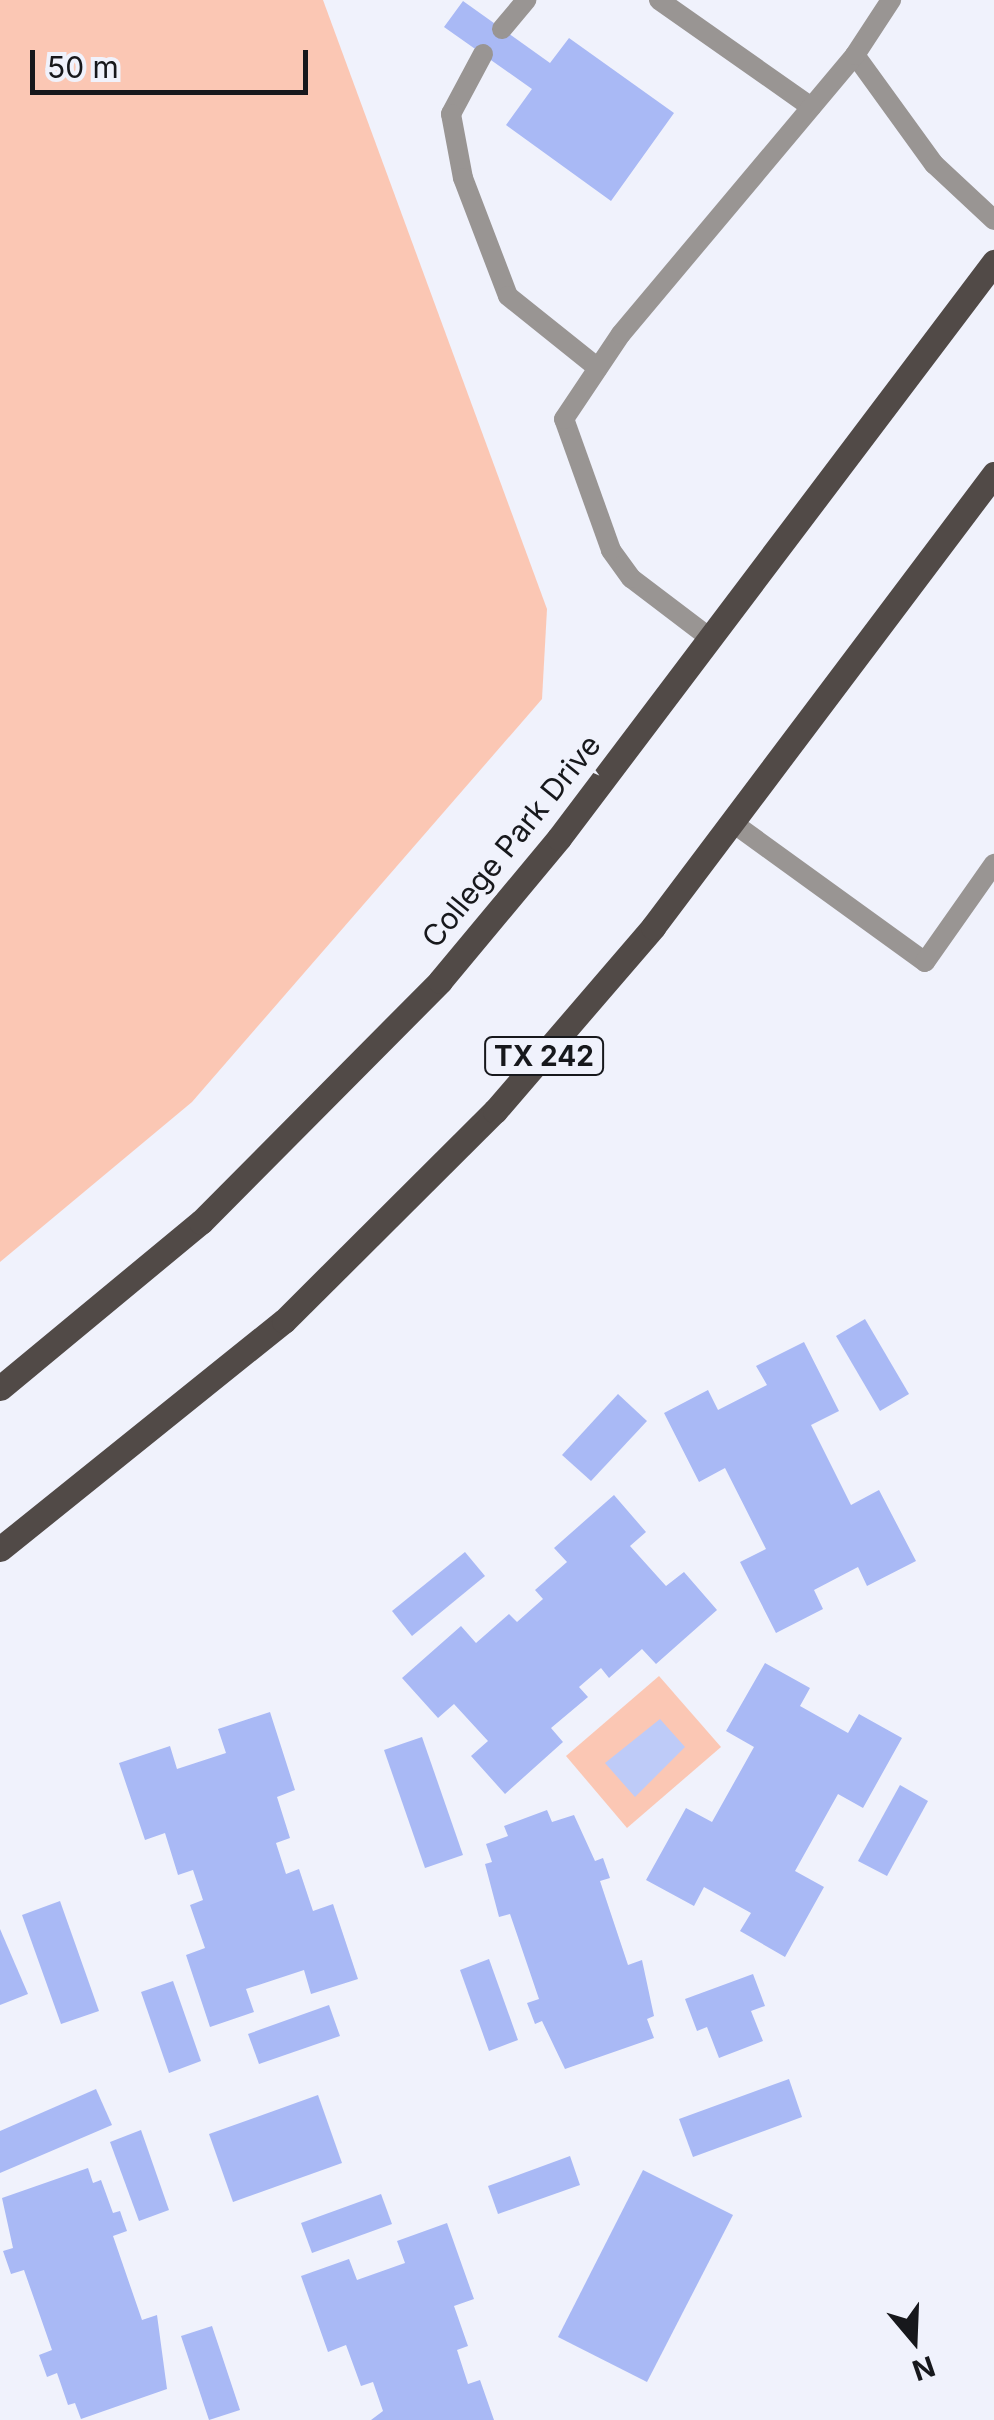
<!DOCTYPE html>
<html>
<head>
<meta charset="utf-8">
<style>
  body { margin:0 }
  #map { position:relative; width:994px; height:2420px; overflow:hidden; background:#f0f2fc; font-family:Inter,sans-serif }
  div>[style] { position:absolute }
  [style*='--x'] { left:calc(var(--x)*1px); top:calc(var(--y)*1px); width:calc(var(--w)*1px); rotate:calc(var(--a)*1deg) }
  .green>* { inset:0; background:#fbc7b4 }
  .water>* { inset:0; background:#becbf8 }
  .building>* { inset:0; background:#a9b9f5 }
  .service>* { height:20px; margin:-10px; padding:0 10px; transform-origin:10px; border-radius:10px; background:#999593 }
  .primary>* { height:25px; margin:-12.5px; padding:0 12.5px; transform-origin:12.5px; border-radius:12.5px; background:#514a47 }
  span { translate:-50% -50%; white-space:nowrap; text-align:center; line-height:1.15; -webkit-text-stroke:10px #f0f2fc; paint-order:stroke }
  .shield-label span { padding:2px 8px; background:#f0f2fc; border:2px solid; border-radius:8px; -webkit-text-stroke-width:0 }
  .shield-label { font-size:28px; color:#17181c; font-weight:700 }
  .street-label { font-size:30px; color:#17181c }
  .north { position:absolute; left:864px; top:2290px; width:100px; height:100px; -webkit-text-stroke:8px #f0f2fc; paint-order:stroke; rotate:161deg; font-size:28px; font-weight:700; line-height:40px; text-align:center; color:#17181c }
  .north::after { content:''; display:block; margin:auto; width:35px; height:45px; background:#17181c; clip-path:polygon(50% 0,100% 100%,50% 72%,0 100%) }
  .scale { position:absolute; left:30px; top:50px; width:278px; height:45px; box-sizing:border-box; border:5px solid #17181c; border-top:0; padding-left:12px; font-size:30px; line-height:35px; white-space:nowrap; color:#17181c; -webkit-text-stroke:8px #f0f2fc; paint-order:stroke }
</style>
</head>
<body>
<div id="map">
  <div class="green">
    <i style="clip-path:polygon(0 0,323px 0,547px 609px,542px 699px,192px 1102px,0 1262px)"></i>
    <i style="clip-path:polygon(659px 1676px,721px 1747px,627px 1828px,566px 1756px)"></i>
  </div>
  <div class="water">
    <i style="clip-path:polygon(660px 1719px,685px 1747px,635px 1797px,605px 1763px)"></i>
  </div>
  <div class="building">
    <i style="clip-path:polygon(463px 1px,550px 63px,569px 38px,674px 113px,611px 201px,506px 125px,532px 89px,444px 27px)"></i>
    <i style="clip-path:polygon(865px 1319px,909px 1394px,880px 1411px,836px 1336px)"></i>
    <i style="clip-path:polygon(804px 1342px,839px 1411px,811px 1425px,851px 1505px,879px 1490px,916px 1561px,867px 1586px,858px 1567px,814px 1590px,823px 1609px,776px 1633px,740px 1562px,766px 1549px,725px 1468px,699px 1482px,664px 1413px,708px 1390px,718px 1410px,767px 1385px,756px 1366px)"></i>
    <i style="clip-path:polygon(618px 1394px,647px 1421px,591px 1481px,562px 1455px)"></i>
    <i style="clip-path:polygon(614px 1495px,646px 1532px,630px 1546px,666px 1586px,684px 1572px,717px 1610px,656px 1664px,642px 1649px,609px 1678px,601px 1668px,579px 1687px,588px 1697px,551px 1728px,563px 1742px,505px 1794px,471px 1756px,488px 1741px,454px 1704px,438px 1718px,402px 1678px,461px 1626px,476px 1643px,509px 1614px,517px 1622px,543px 1599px,535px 1590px,567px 1562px,554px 1548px)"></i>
    <i style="clip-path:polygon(465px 1552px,485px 1576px,412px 1636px,392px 1611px)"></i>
    <i style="clip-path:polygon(765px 1663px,810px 1688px,800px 1706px,848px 1733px,859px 1714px,902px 1738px,863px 1808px,838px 1794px,795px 1871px,824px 1887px,785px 1957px,740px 1931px,751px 1913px,704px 1887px,694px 1906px,646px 1880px,686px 1808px,712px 1822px,754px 1747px,726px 1731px)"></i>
    <i style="clip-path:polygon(270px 1712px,295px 1790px,277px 1797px,290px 1838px,276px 1843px,286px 1874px,299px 1869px,313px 1911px,333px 1904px,358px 1979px,311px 1994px,304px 1970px,246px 1989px,254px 2012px,210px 2027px,186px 1955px,205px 1948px,190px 1905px,203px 1900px,193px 1870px,178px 1875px,165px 1833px,145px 1840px,119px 1763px,170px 1746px,177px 1769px,226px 1753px,218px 1729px)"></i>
    <i style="clip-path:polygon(422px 1737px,463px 1855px,425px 1868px,384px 1750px)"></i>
    <i style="clip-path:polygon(900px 1785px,928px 1801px,887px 1876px,858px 1861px)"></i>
    <i style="clip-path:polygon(547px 1810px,552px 1822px,574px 1815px,595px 1861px,603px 1858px,610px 1878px,600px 1881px,628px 1965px,642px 1960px,654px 2016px,647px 2019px,654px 2038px,565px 2069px,542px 2021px,535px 2024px,527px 2003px,539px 1999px,510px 1914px,499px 1917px,485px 1864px,492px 1862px,486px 1844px,508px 1836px,504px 1826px)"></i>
    <i style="clip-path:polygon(60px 1901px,99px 2011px,61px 2024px,22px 1915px)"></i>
    <i style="clip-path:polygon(0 1929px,28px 1994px,0 2005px)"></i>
    <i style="clip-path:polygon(489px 1959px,518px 2040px,489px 2051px,460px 1970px)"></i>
    <i style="clip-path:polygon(753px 1974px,765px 2006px,751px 2011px,763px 2041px,719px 2058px,707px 2027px,697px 2031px,685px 1999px)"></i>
    <i style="clip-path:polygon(173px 1981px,201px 2061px,169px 2073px,141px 1992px)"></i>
    <i style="clip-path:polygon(329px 2005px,340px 2036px,259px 2064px,248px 2034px)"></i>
    <i style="clip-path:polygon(789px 2079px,802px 2117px,693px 2157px,679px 2119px)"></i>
    <i style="clip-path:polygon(96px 2089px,112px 2125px,0 2173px,0 2131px)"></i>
    <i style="clip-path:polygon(318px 2095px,342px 2163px,233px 2202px,209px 2134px)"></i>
    <i style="clip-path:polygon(141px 2130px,169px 2210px,139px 2221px,110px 2142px)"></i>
    <i style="clip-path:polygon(570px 2156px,580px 2185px,498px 2214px,488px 2186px)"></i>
    <i style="clip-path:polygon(88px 2168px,93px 2183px,101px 2180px,113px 2213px,120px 2211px,127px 2231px,113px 2236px,142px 2320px,157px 2315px,167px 2389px,81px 2419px,75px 2403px,68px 2405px,57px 2373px,47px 2377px,39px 2355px,52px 2350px,24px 2270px,11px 2274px,3px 2251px,13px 2248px,2px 2198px)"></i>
    <i style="clip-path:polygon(643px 2170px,733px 2215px,647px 2382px,558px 2337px)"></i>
    <i style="clip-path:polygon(381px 2194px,392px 2224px,312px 2253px,301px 2223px)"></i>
    <i style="clip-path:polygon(447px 2223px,474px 2299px,454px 2306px,468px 2346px,457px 2350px,468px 2384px,480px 2380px,494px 2420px,371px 2420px,383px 2411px,373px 2382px,361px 2386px,346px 2345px,328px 2352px,301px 2276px,349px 2259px,357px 2280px,405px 2263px,397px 2241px)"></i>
    <i style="clip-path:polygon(212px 2326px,240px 2410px,209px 2420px,181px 2336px)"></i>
  </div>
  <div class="service">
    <i style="--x:659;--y:0;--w:186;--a:35.1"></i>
    <i style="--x:502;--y:29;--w:38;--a:-50"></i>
    <i style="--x:483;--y:54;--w:68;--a:118.1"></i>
    <i style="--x:451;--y:114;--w:65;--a:79.4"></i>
    <i style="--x:463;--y:178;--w:126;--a:69.1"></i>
    <i style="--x:508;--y:296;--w:115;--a:38.7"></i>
    <i style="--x:855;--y:55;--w:135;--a:54.1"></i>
    <i style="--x:934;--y:164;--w:82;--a:43"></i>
    <i style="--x:710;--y:638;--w:99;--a:-142.8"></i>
    <i style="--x:631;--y:578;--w:34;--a:-126"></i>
    <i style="--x:611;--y:550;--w:139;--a:-109.7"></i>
    <i style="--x:564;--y:419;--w:102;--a:-56.2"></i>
    <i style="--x:621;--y:334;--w:364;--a:-50"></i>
    <i style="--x:855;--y:55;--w:66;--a:-56.8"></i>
    <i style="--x:733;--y:823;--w:237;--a:35.9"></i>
    <i style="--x:925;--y:962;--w:120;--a:-54.9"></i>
  </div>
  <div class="primary">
    <i style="--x:0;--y:1388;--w:261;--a:-39.6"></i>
    <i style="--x:201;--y:1222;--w:339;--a:-45.2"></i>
    <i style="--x:440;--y:981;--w:186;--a:-50.2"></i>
    <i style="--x:559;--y:838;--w:722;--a:-52.94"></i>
    <i style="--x:0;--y:1549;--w:364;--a:-38.8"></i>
    <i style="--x:284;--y:1321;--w:298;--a:-44.9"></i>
    <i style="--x:495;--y:1111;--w:243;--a:-49.3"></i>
    <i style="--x:653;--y:927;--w:567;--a:-53.03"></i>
  </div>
  <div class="shield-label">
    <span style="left:544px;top:1056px">TX 242</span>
  </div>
  <div class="street-label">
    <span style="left:511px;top:841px;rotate:-51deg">College Park Drive</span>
  </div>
  <div class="north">N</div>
  <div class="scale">50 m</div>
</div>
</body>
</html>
